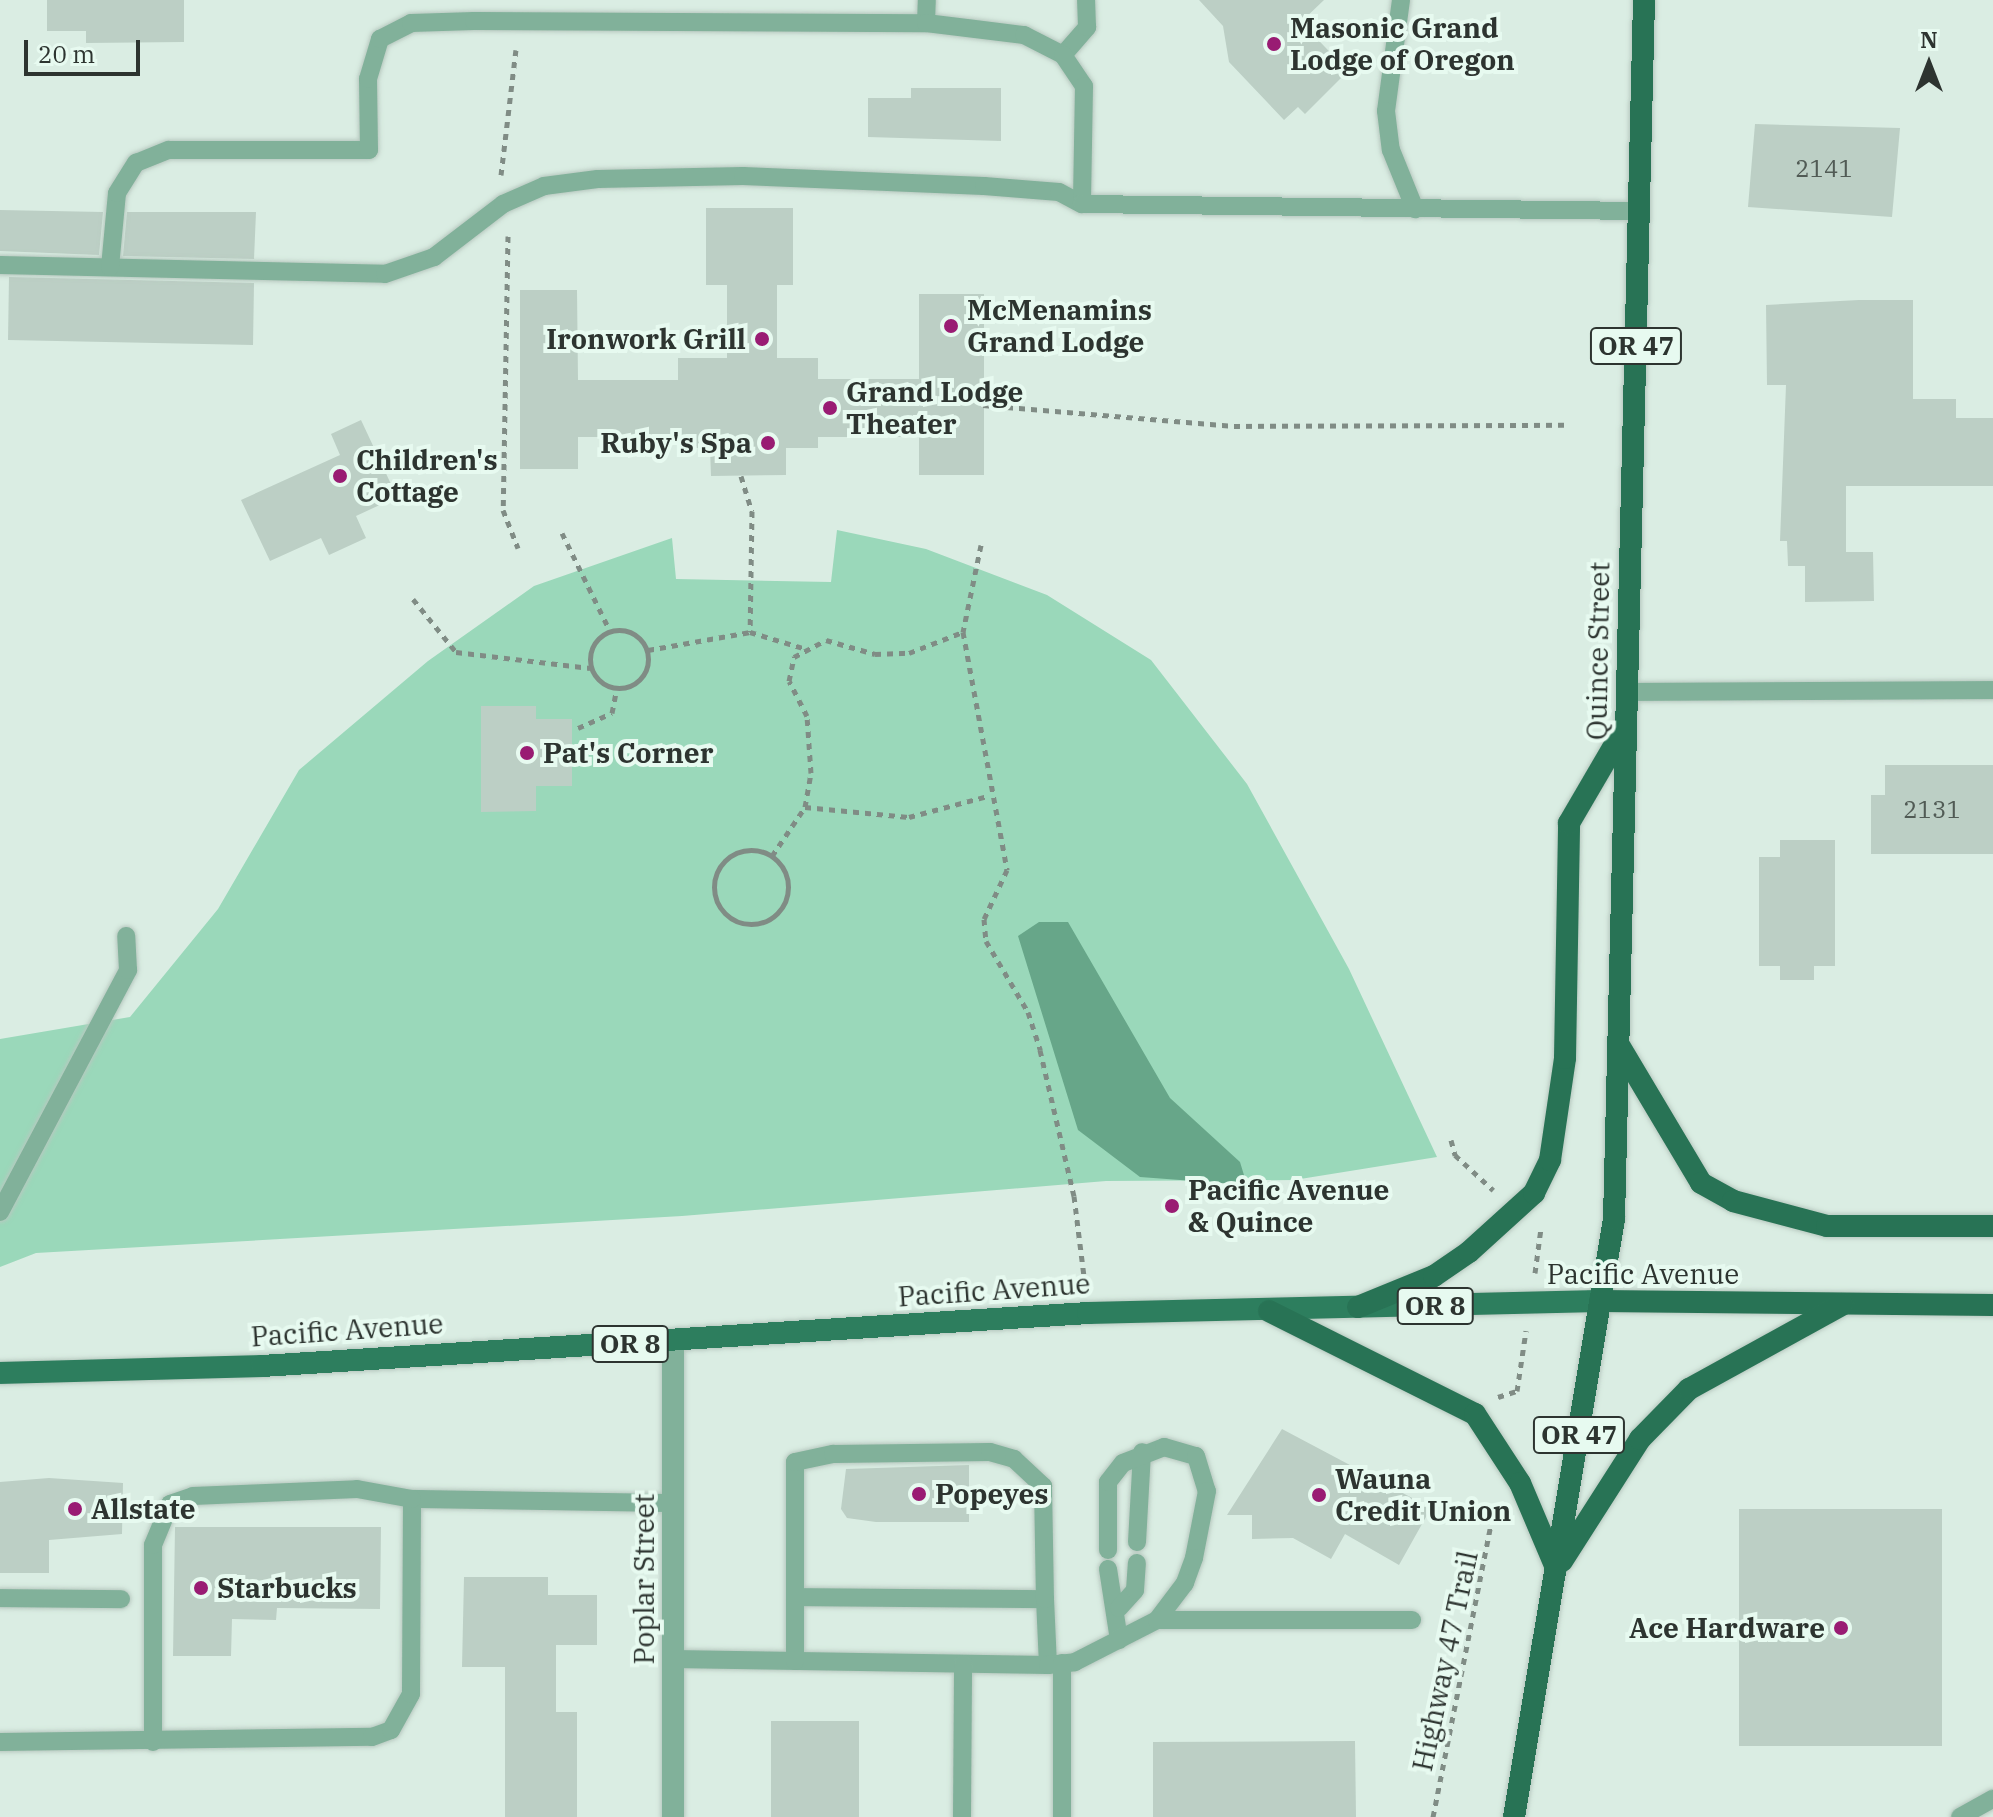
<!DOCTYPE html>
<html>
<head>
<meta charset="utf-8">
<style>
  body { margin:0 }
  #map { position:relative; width:1993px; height:1817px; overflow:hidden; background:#daede3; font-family:"IBM Plex Serif",serif }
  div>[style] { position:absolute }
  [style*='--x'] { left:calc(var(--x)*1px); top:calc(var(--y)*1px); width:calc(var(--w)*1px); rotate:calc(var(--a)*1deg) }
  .green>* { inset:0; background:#9ad8ba }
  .water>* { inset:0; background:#67a689 }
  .building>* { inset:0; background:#bccfc5 }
  .path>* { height:5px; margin-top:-2.5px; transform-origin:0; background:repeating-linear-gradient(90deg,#808c85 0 6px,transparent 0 12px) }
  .path>.ring { margin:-2.5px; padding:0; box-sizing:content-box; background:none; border:5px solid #808c85; border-radius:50% }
  .roads { filter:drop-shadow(0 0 2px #b7c8bf) drop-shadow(0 0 2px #b7c8bf) }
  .service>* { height:18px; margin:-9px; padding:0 9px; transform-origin:9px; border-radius:9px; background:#81b19a }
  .minor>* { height:22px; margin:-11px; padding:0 11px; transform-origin:11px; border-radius:11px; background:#81b19a }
  .primary>* { height:22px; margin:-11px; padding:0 11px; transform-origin:11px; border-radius:11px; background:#2d7e5e }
  .trunk>* { height:22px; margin:-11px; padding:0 11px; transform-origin:11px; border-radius:11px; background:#287355 }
  .dots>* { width:22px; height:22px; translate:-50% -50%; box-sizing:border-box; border:4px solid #e7faf0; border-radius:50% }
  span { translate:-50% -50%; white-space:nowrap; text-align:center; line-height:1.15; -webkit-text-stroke:8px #e7faf0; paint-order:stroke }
  .number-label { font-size:24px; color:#515b55 }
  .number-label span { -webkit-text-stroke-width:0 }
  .shield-label span { padding:2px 6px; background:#e7faf0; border:2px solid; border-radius:6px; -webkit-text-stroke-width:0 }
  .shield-label { font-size:26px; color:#2d3430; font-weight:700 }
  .poi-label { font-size:28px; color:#2d3430; font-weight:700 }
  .left { translate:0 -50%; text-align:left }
  .right { translate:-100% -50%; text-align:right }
  .street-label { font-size:28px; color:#2d3430 }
  .north { position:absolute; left:1889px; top:24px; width:80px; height:80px; -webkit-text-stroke:6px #e7faf0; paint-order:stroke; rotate:0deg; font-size:22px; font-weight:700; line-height:32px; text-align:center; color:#2d3430 }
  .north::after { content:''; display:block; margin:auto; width:28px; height:36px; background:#2d3430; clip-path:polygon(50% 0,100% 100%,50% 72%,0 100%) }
  .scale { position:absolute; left:24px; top:40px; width:116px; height:36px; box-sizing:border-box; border:4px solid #2d3430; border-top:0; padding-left:10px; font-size:24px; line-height:28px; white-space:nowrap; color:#2d3430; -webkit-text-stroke:6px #e7faf0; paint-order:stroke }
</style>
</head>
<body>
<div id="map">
  <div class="green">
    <i style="clip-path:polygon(837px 530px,926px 549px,1047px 595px,1151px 660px,1247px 784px,1349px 969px,1437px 1157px,1294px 1180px,1106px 1181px,682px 1216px,36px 1253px,0 1267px,0 1039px,130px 1017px,218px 909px,299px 770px,428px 661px,534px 586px,672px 538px,676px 579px,831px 582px)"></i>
  </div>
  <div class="water">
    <i style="clip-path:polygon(1039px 922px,1068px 922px,1170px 1098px,1240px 1162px,1247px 1185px,1140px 1177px,1078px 1130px,1018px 936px)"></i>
  </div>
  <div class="building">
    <i style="clip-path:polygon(47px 0,184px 0,184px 42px,86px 43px,86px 31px,47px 31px)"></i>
    <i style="clip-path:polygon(1199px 0,1324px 0,1301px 22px,1348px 71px,1305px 114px,1298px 107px,1284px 120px,1229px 62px,1223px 26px)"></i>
    <i style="clip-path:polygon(911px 88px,1001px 88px,1001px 141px,868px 137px,868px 98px,911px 98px)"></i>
    <i style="clip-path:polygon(1755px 124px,1900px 128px,1892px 217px,1748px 207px)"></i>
    <i style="clip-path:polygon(706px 208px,793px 208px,793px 285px,777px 285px,777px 358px,818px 358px,818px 379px,919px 379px,919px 294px,984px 294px,984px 475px,919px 475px,919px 437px,818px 437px,818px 448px,786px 448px,786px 475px,711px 476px,710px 448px,678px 448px,678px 437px,578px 437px,578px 469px,520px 469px,520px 290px,577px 290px,578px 380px,678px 380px,678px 358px,727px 358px,727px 285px,706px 285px)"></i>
    <i style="clip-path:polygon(0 210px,103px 212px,99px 255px,0 251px)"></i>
    <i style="clip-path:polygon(127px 212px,256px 212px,254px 259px,123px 256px)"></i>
    <i style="clip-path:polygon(9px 277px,254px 283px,253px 345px,8px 340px)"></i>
    <i style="clip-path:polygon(1859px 300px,1913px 300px,1913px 399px,1956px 399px,1956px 418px,1993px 418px,1993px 486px,1846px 486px,1846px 552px,1873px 552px,1874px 601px,1805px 602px,1805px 566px,1788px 566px,1787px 541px,1780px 541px,1786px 385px,1767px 385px,1766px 305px)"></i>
    <i style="clip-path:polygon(361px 420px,397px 497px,356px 516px,366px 538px,329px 555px,321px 538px,270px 561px,241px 500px,340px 455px,331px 434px)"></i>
    <i style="clip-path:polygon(481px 706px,536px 706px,536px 719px,572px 719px,572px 786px,536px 786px,536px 811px,481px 812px)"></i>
    <i style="clip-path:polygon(1885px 765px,1993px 765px,1993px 854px,1871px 854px,1871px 795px,1885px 795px)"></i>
    <i style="clip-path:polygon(1780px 840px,1835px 840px,1835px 966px,1814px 966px,1814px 980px,1780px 980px,1780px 966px,1759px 966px,1759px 857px,1780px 857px)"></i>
    <i style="clip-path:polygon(1282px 1429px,1431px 1508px,1399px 1565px,1345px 1534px,1331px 1559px,1293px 1538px,1252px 1539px,1252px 1515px,1227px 1515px)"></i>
    <i style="clip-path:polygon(969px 1465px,969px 1522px,876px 1522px,847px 1518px,841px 1509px,846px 1469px)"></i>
    <i style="clip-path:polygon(49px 1478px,123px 1483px,122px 1534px,49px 1540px,49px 1573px,0 1573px,0 1482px)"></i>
    <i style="clip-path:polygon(1739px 1509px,1942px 1509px,1942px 1746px,1739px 1746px)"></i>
    <i style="clip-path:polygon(175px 1527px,381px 1527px,380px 1609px,277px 1608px,276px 1620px,232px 1619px,231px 1656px,173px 1656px)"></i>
    <i style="clip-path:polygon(464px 1577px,548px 1577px,548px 1595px,597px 1595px,597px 1645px,556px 1645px,556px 1712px,577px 1712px,577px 1817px,505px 1817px,505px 1667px,462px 1667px)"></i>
    <i style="clip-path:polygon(771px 1721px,859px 1721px,859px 1817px,771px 1817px)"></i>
    <i style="clip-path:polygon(1355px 1741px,1356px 1817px,1153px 1817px,1153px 1742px)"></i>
  </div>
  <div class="path">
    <i style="--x:501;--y:175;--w:126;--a:-83.2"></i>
    <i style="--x:508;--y:236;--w:274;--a:91"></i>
    <i style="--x:503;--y:510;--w:41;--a:68.5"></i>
    <i style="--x:983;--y:405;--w:252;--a:4.8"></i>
    <i style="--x:1234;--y:426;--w:330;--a:-0.2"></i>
    <i style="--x:741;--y:476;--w:37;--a:73"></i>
    <i style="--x:752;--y:511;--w:121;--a:90.9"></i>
    <i style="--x:562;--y:533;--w:109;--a:63.9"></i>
    <i style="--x:981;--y:545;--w:89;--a:101.7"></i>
    <i style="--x:963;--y:632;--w:242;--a:79.5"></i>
    <i style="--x:1007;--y:870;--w:54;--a:115.1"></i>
    <i style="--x:984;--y:919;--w:22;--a:85"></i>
    <i style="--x:986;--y:941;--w:82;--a:59.4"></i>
    <i style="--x:1028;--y:1012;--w:40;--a:72"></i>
    <i style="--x:1040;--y:1050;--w:150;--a:76.9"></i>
    <i style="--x:1074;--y:1196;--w:89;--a:82.9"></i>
    <i style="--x:413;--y:599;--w:68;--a:50.9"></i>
    <i style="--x:456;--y:652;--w:135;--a:6.8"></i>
    <i class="ring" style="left:590px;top:630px;width:53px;height:53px"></i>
    <i style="--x:648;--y:650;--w:104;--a:-10"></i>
    <i style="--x:750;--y:632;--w:55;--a:16.8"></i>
    <i style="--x:578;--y:728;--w:37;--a:-24"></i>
    <i style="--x:612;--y:713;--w:25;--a:-79"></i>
    <i style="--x:805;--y:807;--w:104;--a:5.5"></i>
    <i style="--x:909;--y:817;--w:82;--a:-14.9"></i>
    <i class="ring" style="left:714px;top:850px;width:69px;height:69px"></i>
    <i style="--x:772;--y:856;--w:59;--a:-56"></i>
    <i style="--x:805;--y:807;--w:35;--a:-80"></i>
    <i style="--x:811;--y:773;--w:57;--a:-94"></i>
    <i style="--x:807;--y:716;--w:39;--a:-117"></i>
    <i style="--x:789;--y:681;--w:25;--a:-78"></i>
    <i style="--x:794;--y:657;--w:36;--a:-28"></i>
    <i style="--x:826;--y:640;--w:51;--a:15.9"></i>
    <i style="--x:875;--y:654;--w:34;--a:-2"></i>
    <i style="--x:909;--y:653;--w:58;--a:-21.3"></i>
    <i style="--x:1451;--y:1140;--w:16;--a:75"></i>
    <i style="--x:1455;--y:1155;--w:52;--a:42.6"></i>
    <i style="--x:1535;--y:1273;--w:45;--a:-82.4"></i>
    <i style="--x:1498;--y:1397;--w:20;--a:-18"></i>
    <i style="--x:1517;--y:1391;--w:61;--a:-81.5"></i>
    <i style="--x:1433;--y:1817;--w:318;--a:-78.8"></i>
  </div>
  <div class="roads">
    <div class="service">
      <i style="--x:1401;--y:0;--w:112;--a:97.7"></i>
      <i style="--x:1386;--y:111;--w:39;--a:83"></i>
      <i style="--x:1391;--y:150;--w:64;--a:67.9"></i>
      <i style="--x:926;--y:23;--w:23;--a:-88"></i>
      <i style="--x:1063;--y:55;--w:37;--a:-49"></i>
      <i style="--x:1087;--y:27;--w:27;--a:-92"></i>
      <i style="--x:0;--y:265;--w:385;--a:1.3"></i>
      <i style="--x:385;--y:274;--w:52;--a:-19.1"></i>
      <i style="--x:434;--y:257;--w:87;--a:-37.5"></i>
      <i style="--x:503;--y:204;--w:45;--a:-23.7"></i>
      <i style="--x:544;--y:186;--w:54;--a:-7.4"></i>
      <i style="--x:598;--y:179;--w:145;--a:-1.2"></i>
      <i style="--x:743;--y:176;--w:241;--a:2.4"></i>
      <i style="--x:984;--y:186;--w:75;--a:4.6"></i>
      <i style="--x:1059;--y:192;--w:26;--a:28"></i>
      <i style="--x:110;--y:267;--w:74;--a:-84.6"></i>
      <i style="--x:117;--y:193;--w:36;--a:-58"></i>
      <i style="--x:136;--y:163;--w:35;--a:-22"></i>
      <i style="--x:169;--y:150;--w:200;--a:0"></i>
      <i style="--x:369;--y:150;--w:71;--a:-90.8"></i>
      <i style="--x:368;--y:79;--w:42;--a:-73.3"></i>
      <i style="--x:380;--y:39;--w:35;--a:-27"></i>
      <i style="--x:411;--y:23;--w:63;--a:-1.8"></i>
      <i style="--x:474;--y:21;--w:452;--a:0.3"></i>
      <i style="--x:926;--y:23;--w:99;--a:7"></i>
      <i style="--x:1024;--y:35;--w:44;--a:27.1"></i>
      <i style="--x:1063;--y:55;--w:37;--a:56"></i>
      <i style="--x:1084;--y:86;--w:118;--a:91"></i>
      <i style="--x:1082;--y:204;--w:557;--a:0.72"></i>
      <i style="--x:1627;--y:692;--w:366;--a:-0.3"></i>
      <i style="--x:0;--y:1212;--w:274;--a:-62.1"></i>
      <i style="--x:128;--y:970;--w:34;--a:-93"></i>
      <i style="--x:1137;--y:1542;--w:90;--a:-86.8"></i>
      <i style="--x:1108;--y:1550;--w:68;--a:-90"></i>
      <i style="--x:1108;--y:1482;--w:24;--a:-52"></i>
      <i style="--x:1123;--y:1463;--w:44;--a:-21.3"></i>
      <i style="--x:1164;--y:1447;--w:33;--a:16"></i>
      <i style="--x:1196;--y:1456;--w:37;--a:73"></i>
      <i style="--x:1207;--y:1491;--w:68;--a:101"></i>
      <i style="--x:1194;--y:1558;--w:27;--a:110"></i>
      <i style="--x:1185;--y:1583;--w:46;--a:127.1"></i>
      <i style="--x:1108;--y:1569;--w:72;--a:81.2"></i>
      <i style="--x:795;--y:1597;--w:250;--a:0.5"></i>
      <i style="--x:1045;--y:1599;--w:66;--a:87.4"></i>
      <i style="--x:0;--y:1598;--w:121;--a:0.5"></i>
      <i style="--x:1119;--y:1608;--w:24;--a:-48"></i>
      <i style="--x:1135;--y:1590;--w:27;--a:-86"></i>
      <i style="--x:673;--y:1659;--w:375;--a:0.9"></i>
      <i style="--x:1048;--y:1665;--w:27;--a:-6"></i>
      <i style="--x:1075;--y:1662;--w:92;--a:-27.1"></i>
      <i style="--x:1157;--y:1620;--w:255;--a:0"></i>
      <i style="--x:795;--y:1661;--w:199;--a:-90"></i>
      <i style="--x:795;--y:1462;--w:39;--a:-12"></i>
      <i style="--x:833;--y:1454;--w:157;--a:-0.7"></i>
      <i style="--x:990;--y:1452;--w:25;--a:16"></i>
      <i style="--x:1014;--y:1459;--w:40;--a:43"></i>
      <i style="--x:1043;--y:1486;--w:113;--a:89"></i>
      <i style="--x:1062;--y:1663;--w:154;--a:90"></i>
      <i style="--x:0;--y:1742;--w:372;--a:-0.8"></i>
      <i style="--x:372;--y:1737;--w:20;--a:-20"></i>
      <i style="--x:391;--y:1730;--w:41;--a:-60.9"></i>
      <i style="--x:411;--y:1694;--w:195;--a:-89.7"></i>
      <i style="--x:412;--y:1499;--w:262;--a:0.9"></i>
      <i style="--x:153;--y:1742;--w:197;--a:-90"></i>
      <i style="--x:153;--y:1545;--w:44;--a:-67.5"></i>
      <i style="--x:170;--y:1504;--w:24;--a:-19"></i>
      <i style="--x:193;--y:1496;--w:164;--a:-2.4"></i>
      <i style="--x:357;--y:1489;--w:56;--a:10.3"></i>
      <i style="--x:962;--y:1817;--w:153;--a:-89.6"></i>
      <i style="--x:1960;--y:1817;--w:38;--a:-29"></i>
    </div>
    <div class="minor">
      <i style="--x:673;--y:1341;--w:476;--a:90"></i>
    </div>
    <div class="primary">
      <i style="--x:0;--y:1373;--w:262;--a:-1.5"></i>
      <i style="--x:262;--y:1366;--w:828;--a:-3.67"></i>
      <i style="--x:1088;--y:1313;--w:512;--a:-1.34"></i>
    </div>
    <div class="trunk">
      <i style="--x:1620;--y:1047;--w:158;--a:59.2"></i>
      <i style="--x:1701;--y:1183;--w:37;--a:29"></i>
      <i style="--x:1733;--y:1201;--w:97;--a:14.9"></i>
      <i style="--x:1827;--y:1226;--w:166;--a:0"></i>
      <i style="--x:1600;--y:1301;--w:393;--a:0.6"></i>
      <i style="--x:1358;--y:1307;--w:82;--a:-22.2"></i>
      <i style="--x:1434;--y:1276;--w:42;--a:-34.4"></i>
      <i style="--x:1469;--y:1252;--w:88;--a:-42.2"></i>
      <i style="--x:1534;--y:1193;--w:37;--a:-64"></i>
      <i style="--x:1550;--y:1160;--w:103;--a:-81.6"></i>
      <i style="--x:1565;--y:1058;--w:235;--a:-89"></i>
      <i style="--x:1569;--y:823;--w:109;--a:-59.7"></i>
      <i style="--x:1269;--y:1311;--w:230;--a:26.6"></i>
      <i style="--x:1475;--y:1414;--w:82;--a:56.9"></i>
      <i style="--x:1520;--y:1483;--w:92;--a:67"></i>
      <i style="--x:1562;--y:1561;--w:145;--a:-57.4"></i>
      <i style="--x:1640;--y:1439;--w:70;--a:-45.6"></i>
      <i style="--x:1689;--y:1389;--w:175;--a:-28.8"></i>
      <i style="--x:1514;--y:1817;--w:606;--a:-80.51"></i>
      <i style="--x:1614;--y:1219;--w:1219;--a:-88.59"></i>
    </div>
  </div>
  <div class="dots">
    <i style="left:1274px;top:44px;background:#991c73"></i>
    <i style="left:951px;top:326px;background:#991c73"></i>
    <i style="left:762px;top:339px;background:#991c73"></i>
    <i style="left:830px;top:408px;background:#991c73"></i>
    <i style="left:768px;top:443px;background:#991c73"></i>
    <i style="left:340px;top:476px;background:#991c73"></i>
    <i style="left:527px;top:753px;background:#991c73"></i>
    <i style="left:1172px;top:1206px;background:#991c73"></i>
    <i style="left:919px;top:1494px;background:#991c73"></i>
    <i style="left:1319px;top:1495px;background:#991c73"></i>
    <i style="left:75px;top:1509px;background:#991c73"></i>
    <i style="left:201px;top:1588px;background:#991c73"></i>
    <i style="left:1841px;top:1628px;background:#991c73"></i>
  </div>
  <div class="number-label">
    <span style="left:1824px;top:169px">2141</span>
    <span style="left:1932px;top:810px">2131</span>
  </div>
  <div class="shield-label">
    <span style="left:1636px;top:346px">OR 47</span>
    <span style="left:1435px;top:1306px">OR 8</span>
    <span style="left:630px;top:1344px">OR 8</span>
    <span style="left:1579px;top:1435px">OR 47</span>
  </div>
  <div class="poi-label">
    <span class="left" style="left:1290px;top:44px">Masonic Grand<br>Lodge of Oregon</span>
    <span class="left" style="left:967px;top:326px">McMenamins<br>Grand Lodge</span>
    <span class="right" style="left:746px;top:339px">Ironwork Grill</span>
    <span class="left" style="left:846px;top:408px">Grand Lodge<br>Theater</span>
    <span class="right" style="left:752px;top:443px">Ruby's Spa</span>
    <span class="left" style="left:356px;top:476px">Children's<br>Cottage</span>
    <span class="left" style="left:543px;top:753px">Pat's Corner</span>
    <span class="left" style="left:1188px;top:1206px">Pacific Avenue<br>&amp; Quince</span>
    <span class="left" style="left:1335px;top:1495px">Wauna<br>Credit Union</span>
    <span class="left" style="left:935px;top:1494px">Popeyes</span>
    <span class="left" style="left:91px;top:1509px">Allstate</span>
    <span class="left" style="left:217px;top:1588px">Starbucks</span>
    <span class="right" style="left:1825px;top:1628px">Ace Hardware</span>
  </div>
  <div class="street-label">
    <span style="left:1598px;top:651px;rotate:-89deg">Quince Street</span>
    <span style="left:1643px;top:1274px">Pacific Avenue</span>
    <span style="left:994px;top:1290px;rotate:-4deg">Pacific Avenue</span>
    <span style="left:347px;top:1330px;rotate:-4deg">Pacific Avenue</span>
    <span style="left:644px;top:1579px;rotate:-90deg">Poplar Street</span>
    <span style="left:1445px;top:1661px;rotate:-78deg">Highway 47 Trail</span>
  </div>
  <div class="north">N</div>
  <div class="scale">20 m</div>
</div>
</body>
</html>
